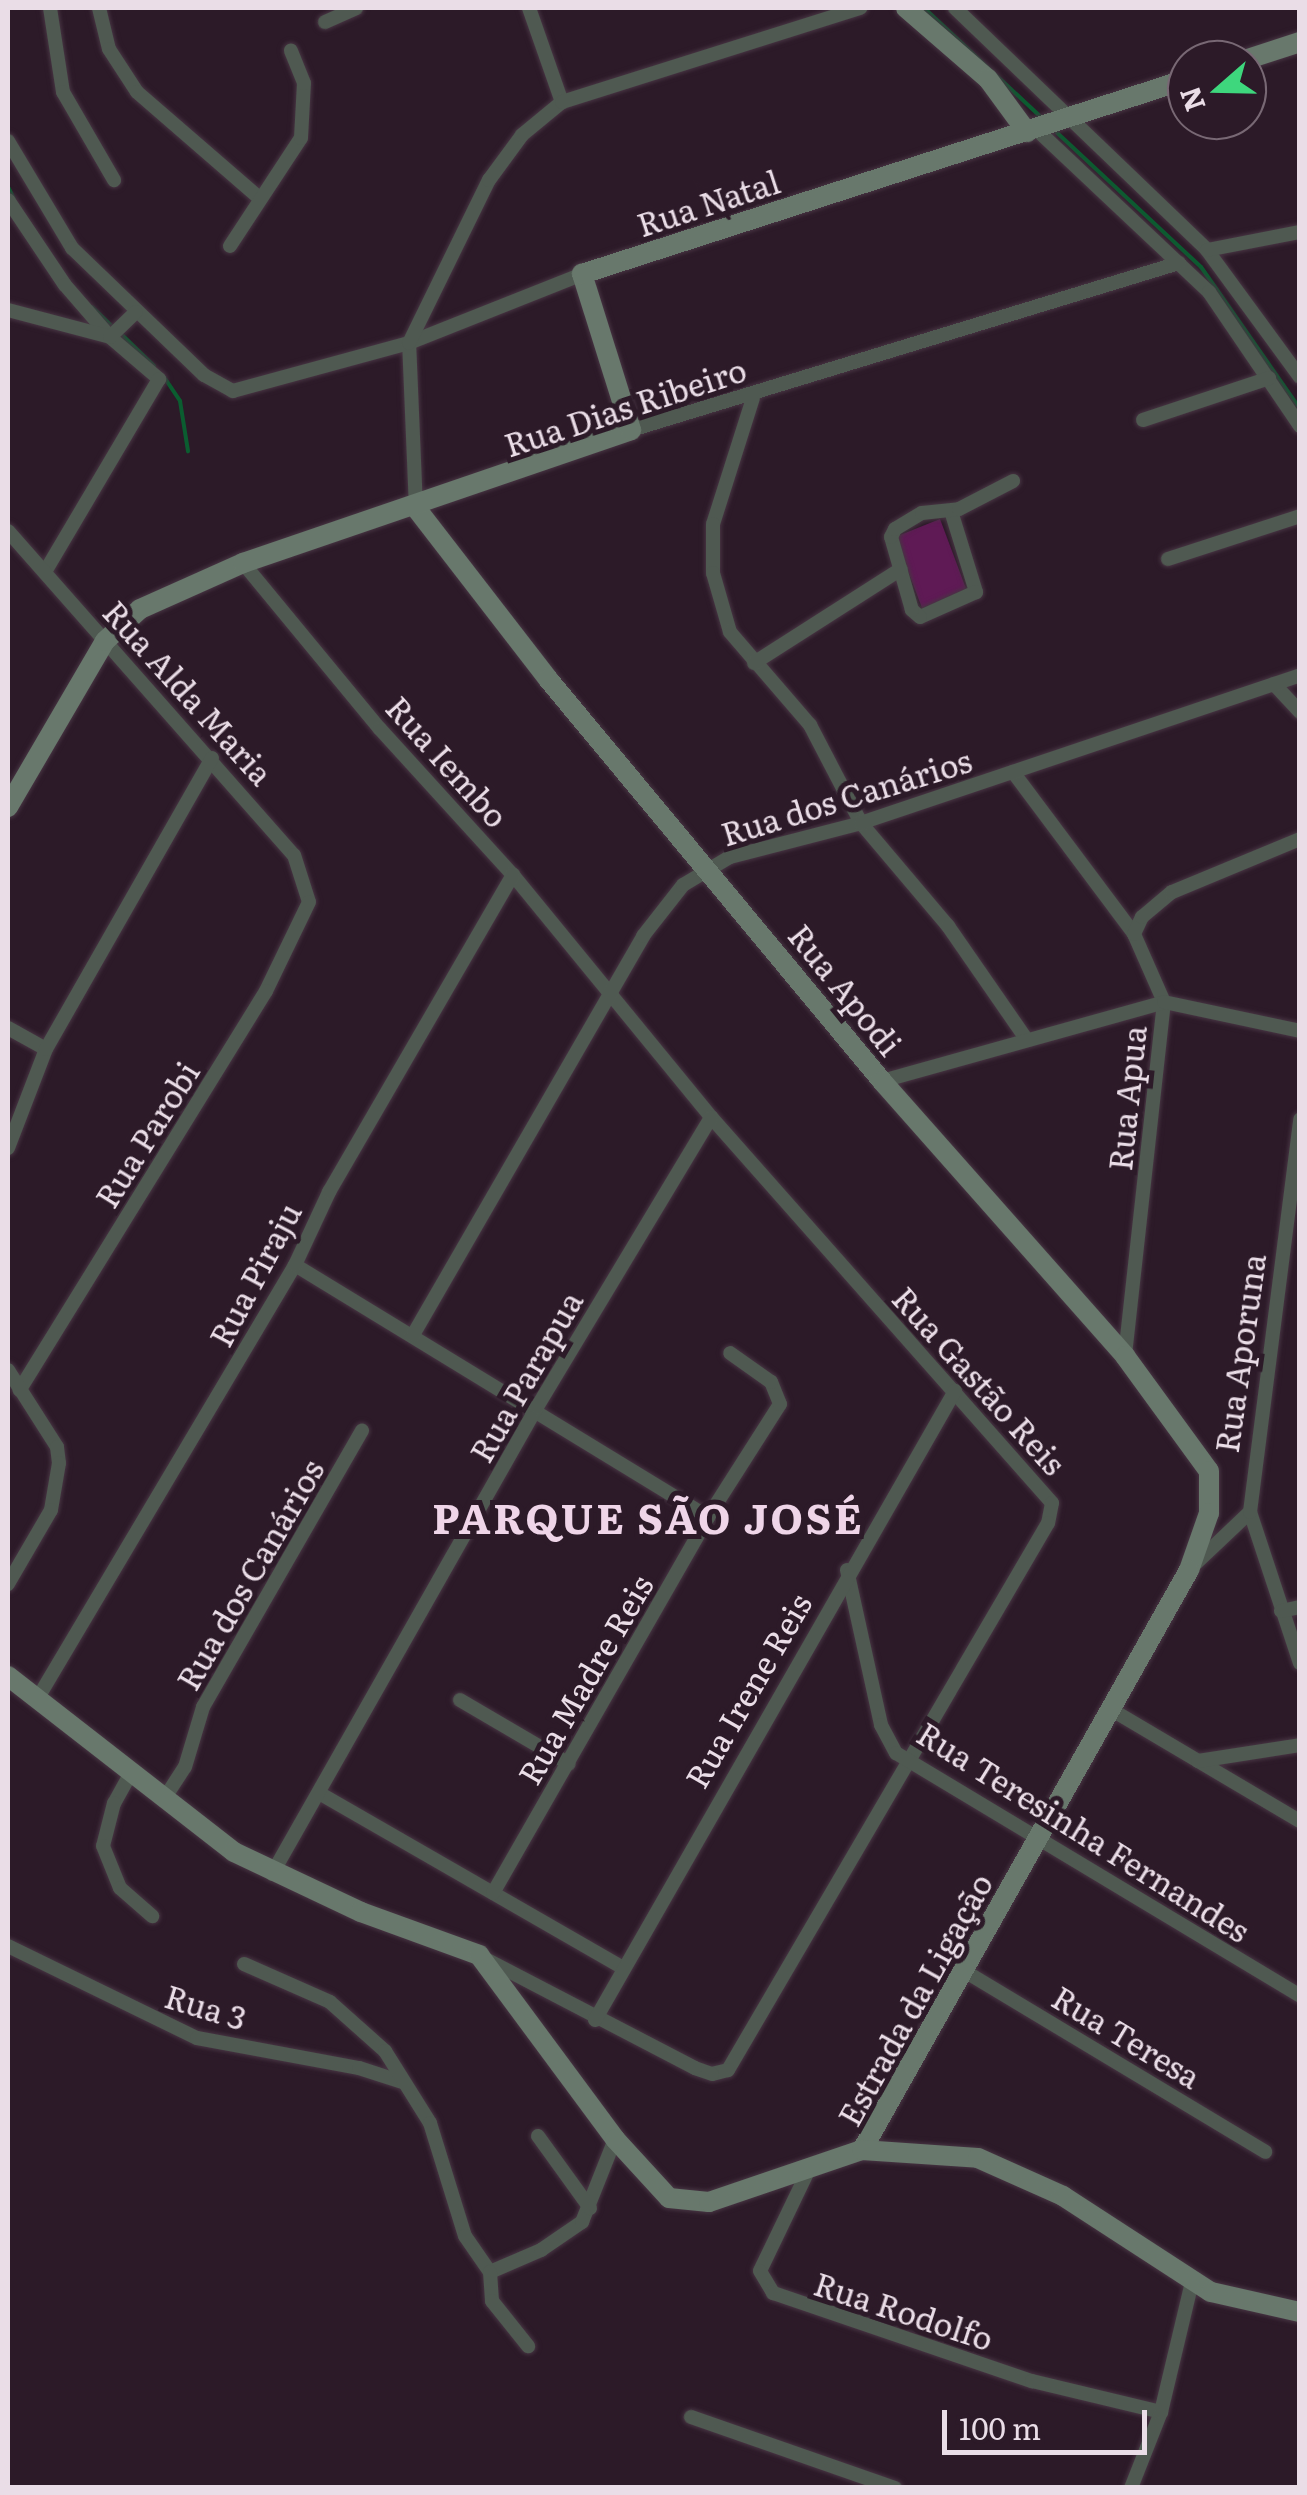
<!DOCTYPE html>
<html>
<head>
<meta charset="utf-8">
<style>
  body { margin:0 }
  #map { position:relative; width:1307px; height:2495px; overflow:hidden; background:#2c1a28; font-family:Literata,serif }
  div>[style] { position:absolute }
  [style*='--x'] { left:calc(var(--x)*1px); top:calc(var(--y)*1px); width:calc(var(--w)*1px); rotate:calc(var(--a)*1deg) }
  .green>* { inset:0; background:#5f1a55 }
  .stream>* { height:4px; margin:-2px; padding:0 2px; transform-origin:2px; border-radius:2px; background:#0b5d30 }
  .roads { filter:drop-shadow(0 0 2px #473543) drop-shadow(0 0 2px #473543) }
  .street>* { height:14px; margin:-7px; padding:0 7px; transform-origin:7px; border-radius:7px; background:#4f5951 }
  .secondary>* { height:20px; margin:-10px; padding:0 10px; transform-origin:10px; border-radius:10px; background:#68786c }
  span { translate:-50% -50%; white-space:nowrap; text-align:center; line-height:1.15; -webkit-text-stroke:10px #2c1a28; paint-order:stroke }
  .street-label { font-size:32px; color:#eadde7 }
  .district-label { font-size:42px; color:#efd5e8; font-weight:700; letter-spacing:2.5px }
  .frame { position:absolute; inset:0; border:10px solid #eadde7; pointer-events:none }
  .north { position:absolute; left:1167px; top:40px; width:100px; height:100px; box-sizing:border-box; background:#2c1a28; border:2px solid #786874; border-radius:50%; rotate:250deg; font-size:28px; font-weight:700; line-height:40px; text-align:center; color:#eadde7 }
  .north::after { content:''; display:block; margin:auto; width:35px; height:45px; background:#3ed77d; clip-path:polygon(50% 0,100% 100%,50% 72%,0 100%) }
  .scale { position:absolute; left:942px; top:2410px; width:205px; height:45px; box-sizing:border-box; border:5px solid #eadde7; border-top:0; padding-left:12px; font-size:30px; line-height:35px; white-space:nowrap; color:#eadde7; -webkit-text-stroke:8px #2c1a28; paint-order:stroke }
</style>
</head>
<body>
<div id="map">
  <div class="green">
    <i style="clip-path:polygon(940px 519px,967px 591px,922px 608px,895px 537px)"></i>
  </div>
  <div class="stream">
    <i style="--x:924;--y:8;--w:163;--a:43"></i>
    <i style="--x:1053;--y:129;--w:202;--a:43"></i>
    <i style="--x:1201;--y:267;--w:173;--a:55.1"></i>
    <i style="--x:8;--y:187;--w:13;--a:63"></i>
    <i style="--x:92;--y:307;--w:30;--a:44"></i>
    <i style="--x:121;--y:334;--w:46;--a:44.1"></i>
    <i style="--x:164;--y:377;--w:29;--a:56"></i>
    <i style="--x:180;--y:401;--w:51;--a:80.9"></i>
  </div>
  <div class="roads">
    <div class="street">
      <i style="--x:50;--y:8;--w:85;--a:81.2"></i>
      <i style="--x:63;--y:92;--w:102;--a:59.9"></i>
      <i style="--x:99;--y:8;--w:42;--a:76.3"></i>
      <i style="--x:109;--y:49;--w:51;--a:56.9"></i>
      <i style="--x:137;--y:92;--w:159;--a:40.9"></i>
      <i style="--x:529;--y:8;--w:100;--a:70.7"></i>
      <i style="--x:955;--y:8;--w:349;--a:43.8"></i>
      <i style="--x:1207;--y:250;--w:157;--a:53.8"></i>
      <i style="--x:325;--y:22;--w:34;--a:-24"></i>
      <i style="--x:1036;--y:129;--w:238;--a:43.3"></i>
      <i style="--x:1209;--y:292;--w:162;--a:55.8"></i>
      <i style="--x:8;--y:141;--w:125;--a:59.1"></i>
      <i style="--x:72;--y:248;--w:183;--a:43.9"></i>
      <i style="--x:204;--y:375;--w:33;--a:29"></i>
      <i style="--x:233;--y:391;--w:182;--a:-15.3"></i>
      <i style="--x:409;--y:343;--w:186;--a:-21.7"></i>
      <i style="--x:8;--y:200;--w:102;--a:56.2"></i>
      <i style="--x:65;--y:285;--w:69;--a:49.1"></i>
      <i style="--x:110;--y:337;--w:65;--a:40.6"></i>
      <i style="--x:159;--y:379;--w:222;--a:120.6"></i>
      <i style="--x:230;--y:246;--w:129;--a:-56.7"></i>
      <i style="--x:301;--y:138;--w:55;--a:-86.9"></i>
      <i style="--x:304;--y:83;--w:35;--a:-112"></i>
      <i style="--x:1207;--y:250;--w:95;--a:-11"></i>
      <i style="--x:8;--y:310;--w:106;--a:14.8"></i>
      <i style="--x:110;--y:337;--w:36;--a:-44"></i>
      <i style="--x:753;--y:398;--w:132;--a:107.6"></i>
      <i style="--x:713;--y:524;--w:49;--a:90"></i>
      <i style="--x:713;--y:573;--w:61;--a:73.9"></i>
      <i style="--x:730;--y:632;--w:123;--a:49.3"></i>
      <i style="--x:810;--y:725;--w:110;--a:62.5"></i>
      <i style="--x:861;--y:823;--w:135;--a:49.8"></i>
      <i style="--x:948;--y:926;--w:135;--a:55.3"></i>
      <i style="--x:1143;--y:420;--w:133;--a:-18.4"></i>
      <i style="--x:631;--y:430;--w:573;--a:-16.95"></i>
      <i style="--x:416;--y:508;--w:165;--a:-92.4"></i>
      <i style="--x:409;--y:343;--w:182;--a:-63.9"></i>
      <i style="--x:489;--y:180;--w:56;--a:-53.7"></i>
      <i style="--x:522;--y:135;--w:52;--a:-39.5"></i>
      <i style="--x:562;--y:102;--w:313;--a:-17.5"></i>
      <i style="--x:951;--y:511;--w:85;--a:72.8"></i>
      <i style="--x:976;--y:592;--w:61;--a:155.9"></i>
      <i style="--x:920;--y:617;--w:11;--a:-139"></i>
      <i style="--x:912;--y:610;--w:76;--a:-106"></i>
      <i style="--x:891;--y:537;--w:9;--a:-63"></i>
      <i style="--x:895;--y:529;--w:31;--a:-31"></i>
      <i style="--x:922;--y:513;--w:37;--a:-6"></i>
      <i style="--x:959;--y:509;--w:61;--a:-27.4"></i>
      <i style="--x:8;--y:531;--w:432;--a:48.6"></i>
      <i style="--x:294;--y:855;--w:49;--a:72.3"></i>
      <i style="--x:309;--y:902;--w:99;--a:115.8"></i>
      <i style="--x:266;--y:991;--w:469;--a:121.7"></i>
      <i style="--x:1168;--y:559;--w:139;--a:-18"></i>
      <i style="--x:243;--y:563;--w:215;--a:50.5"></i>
      <i style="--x:380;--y:729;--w:197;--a:47.7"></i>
      <i style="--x:513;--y:875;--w:313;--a:50.7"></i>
      <i style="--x:711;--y:1117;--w:515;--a:48.54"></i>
      <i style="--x:1052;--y:1503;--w:20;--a:101"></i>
      <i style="--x:1048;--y:1523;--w:634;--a:120.33"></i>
      <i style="--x:728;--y:2070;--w:16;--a:166"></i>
      <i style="--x:712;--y:2074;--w:18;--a:-161"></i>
      <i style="--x:695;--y:2068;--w:238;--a:-152.5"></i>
      <i style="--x:754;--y:663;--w:174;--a:-32.6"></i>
      <i style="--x:1274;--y:684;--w:38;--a:47"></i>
      <i style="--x:1013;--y:772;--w:202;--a:53.2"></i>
      <i style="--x:1134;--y:934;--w:74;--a:66.2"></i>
      <i style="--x:1164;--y:1002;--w:356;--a:96.3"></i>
      <i style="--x:1134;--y:934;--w:19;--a:-65"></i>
      <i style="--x:1142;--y:917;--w:39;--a:-40"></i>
      <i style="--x:1172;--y:892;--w:139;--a:-22.5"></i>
      <i style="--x:8;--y:1028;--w:43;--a:28.9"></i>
      <i style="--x:882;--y:1081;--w:293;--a:-15.6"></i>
      <i style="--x:1164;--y:1002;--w:139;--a:12"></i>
      <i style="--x:8;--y:1148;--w:106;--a:-69"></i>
      <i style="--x:46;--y:1049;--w:335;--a:-60.3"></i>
      <i style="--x:295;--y:1265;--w:484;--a:31.4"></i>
      <i style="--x:413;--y:1335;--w:461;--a:-60"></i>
      <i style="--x:643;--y:936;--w:65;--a:-51.9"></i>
      <i style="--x:683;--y:885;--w:55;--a:-30.8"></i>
      <i style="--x:730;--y:857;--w:135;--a:-14.5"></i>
      <i style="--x:861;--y:823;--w:463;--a:-18.6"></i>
      <i style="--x:8;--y:1370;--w:91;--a:57.5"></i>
      <i style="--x:57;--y:1447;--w:16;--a:83"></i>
      <i style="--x:59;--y:1463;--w:48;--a:99.7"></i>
      <i style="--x:51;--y:1510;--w:86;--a:120.2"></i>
      <i style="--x:1250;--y:1512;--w:159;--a:71.7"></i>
      <i style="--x:1193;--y:1566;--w:79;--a:-43.5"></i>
      <i style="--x:1250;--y:1512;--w:396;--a:-82.7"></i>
      <i style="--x:847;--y:1570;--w:159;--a:77.6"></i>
      <i style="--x:881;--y:1725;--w:32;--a:62"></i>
      <i style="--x:896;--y:1753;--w:471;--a:31"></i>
      <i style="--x:1281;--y:1611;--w:19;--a:-12"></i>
      <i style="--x:39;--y:1696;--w:501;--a:-59.29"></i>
      <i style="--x:295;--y:1265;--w:81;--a:-65"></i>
      <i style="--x:329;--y:1192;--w:367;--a:-59.9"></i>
      <i style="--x:460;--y:1700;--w:126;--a:30.4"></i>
      <i style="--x:1112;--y:1710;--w:218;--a:30.6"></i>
      <i style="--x:1198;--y:1761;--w:103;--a:-8.9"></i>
      <i style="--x:132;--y:1771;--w:37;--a:119"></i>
      <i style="--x:114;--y:1803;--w:44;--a:104.3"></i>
      <i style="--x:103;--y:1846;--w:45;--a:68"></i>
      <i style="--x:120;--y:1888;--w:43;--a:41.2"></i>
      <i style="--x:319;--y:1793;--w:349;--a:29.9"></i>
      <i style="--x:164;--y:1799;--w:38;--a:-57"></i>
      <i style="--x:185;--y:1767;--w:63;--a:-73.3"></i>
      <i style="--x:203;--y:1707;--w:319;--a:-60.1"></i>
      <i style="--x:272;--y:1874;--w:537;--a:-60.43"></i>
      <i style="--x:537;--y:1407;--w:338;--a:-59"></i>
      <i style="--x:493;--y:1893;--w:433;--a:-60.2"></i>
      <i style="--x:708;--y:1517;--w:134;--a:-57.5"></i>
      <i style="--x:780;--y:1404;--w:24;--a:-112"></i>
      <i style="--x:771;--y:1382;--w:50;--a:-144.7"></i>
      <i style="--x:8;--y:1946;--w:210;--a:26"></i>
      <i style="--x:197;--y:2038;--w:165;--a:10.5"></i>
      <i style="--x:359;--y:2068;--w:45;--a:18"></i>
      <i style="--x:244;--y:1964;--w:94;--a:23.8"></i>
      <i style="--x:330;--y:2002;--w:74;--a:41.7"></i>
      <i style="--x:385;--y:2051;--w:85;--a:58"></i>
      <i style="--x:430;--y:2123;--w:118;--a:72.8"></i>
      <i style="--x:465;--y:2236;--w:44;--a:55.2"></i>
      <i style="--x:490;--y:2272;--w:56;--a:-23.3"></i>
      <i style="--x:541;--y:2250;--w:50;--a:-34.3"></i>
      <i style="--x:582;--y:2222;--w:89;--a:-68.3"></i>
      <i style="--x:961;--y:1969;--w:355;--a:31"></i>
      <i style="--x:595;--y:2020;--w:725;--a:-60.22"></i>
      <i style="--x:538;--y:2136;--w:89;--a:54.2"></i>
      <i style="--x:810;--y:2167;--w:115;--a:115.7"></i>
      <i style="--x:760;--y:2271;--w:26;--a:59"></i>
      <i style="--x:773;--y:2293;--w:274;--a:18.8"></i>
      <i style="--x:1032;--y:2381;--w:133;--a:13.5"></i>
      <i style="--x:490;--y:2272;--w:29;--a:86"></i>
      <i style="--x:492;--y:2301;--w:58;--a:51.3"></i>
      <i style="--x:691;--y:2417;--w:216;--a:19.2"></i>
      <i style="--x:1131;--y:2488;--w:82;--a:-68.5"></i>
      <i style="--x:1161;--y:2412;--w:134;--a:-76.6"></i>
    </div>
    <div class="secondary">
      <i style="--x:906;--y:8;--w:108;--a:40.9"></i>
      <i style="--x:988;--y:79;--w:66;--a:53.7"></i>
      <i style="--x:1245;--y:60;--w:58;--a:-18.1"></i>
      <i style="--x:416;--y:508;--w:216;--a:52.3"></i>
      <i style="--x:548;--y:679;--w:523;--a:50.28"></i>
      <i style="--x:882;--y:1081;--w:367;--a:48.5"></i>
      <i style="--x:1125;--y:1356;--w:142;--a:53.9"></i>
      <i style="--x:1209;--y:1471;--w:42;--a:90"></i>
      <i style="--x:1209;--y:1513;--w:60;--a:109.3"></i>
      <i style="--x:1189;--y:1570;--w:666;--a:119.41"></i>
      <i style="--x:8;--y:807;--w:192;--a:-59.7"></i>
      <i style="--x:105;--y:641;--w:47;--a:-42.4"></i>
      <i style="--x:140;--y:609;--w:113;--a:-24.1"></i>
      <i style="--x:243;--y:563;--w:410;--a:-18.9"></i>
      <i style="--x:631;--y:430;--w:164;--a:-107.4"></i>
      <i style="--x:582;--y:274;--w:636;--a:-17.86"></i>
      <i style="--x:8;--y:1676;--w:286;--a:37.9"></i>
      <i style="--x:234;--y:1852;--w:140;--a:25.3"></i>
      <i style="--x:361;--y:1912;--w:126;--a:20"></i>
      <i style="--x:479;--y:1955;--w:229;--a:53.5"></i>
      <i style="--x:615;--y:2139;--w:80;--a:47.5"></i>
      <i style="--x:669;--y:2198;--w:40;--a:5.7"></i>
      <i style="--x:709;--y:2202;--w:162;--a:-18.8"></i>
      <i style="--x:862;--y:2150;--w:116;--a:3.9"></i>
      <i style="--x:978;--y:2158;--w:93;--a:24.1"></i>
      <i style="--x:1063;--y:2196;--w:176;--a:33"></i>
      <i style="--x:1211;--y:2292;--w:91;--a:12.7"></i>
    </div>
  </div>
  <div class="street-label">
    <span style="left:708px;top:202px;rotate:-18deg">Rua Natal</span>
    <span style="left:625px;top:406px;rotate:-18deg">Rua Dias Ribeiro</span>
    <span style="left:189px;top:692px;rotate:48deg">Rua Alda Maria</span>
    <span style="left:448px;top:761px;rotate:48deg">Rua Iembo</span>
    <span style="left:846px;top:796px;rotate:-17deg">Rua dos Canários</span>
    <span style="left:846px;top:989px;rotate:51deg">Rua Apodi</span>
    <span style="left:1126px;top:1098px;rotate:-84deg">Rua Apua</span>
    <span style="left:146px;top:1134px;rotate:-58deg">Rua Parobi</span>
    <span style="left:254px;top:1274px;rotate:-62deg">Rua Piraju</span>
    <span style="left:1239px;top:1353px;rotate:-82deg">Rua Aporuna</span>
    <span style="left:525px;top:1376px;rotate:-60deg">Rua Parapua</span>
    <span style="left:980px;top:1380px;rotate:48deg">Rua Gastão Reis</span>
    <span style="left:249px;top:1574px;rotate:-60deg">Rua dos Canários</span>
    <span style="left:584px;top:1679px;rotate:-60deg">Rua Madre Reis</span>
    <span style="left:747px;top:1690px;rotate:-60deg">Rua Irene Reis</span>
    <span style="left:1084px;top:1831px;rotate:32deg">Rua Teresinha Fernandes</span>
    <span style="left:914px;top:1999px;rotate:-61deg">Estrada da Ligação</span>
    <span style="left:206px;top:2006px;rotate:17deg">Rua 3</span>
    <span style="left:1127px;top:2036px;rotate:31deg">Rua Teresa</span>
    <span style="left:904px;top:2310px;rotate:18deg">Rua Rodolfo</span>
  </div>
  <div class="district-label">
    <span style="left:648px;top:1516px">PARQUE SÃO JOSÉ</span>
  </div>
  <div class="frame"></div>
  <div class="north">N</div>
  <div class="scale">100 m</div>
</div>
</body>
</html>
